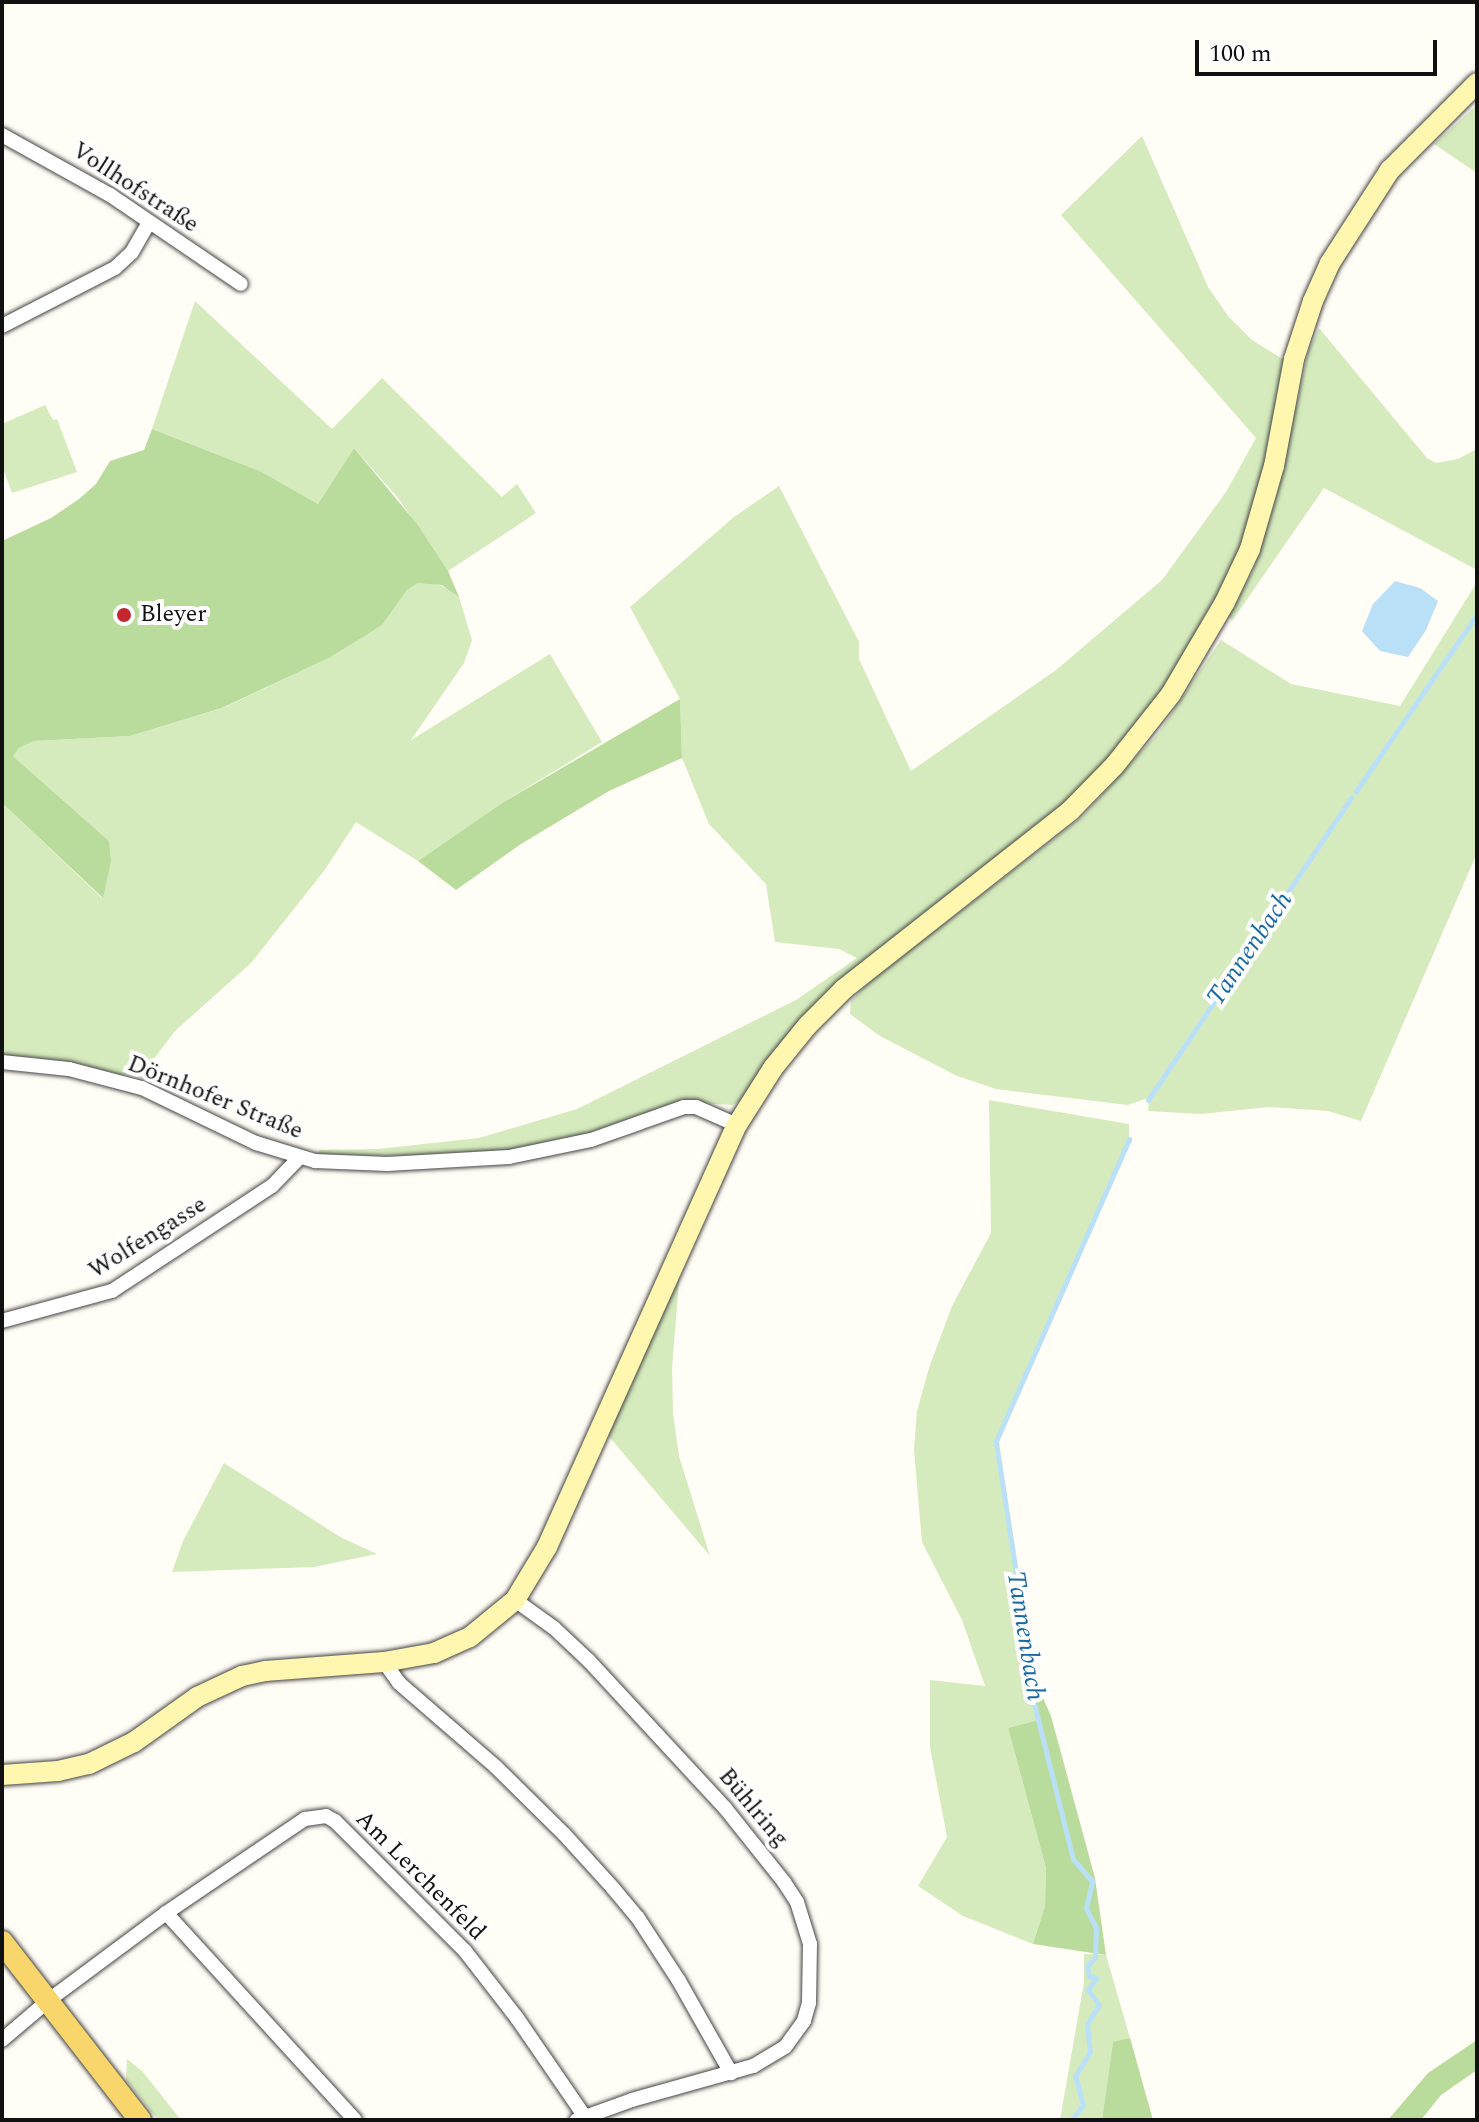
<!DOCTYPE html>
<html>
<head>
<meta charset="utf-8">
<style>
  body { margin:0 }
  #map { position:relative; width:1479px; height:2122px; overflow:hidden; background:#fffdf5; font-family:Spectral,serif }
  div>[style] { position:absolute }
  [style*='--x'] { left:calc(var(--x)*1px); top:calc(var(--y)*1px); width:calc(var(--w)*1px); rotate:calc(var(--a)*1deg) }
  .green>* { inset:0; background:#d5ebbd }
  .forest>* { inset:0; background:#b9dc9c }
  .water>* { inset:0; background:#b9e0f7 }
  .stream>* { height:5px; margin:-2.5px; padding:0 2.5px; transform-origin:2.5px; border-radius:2.5px; background:#b9e0f7 }
  .roads { filter:drop-shadow(0 0 2px #444) drop-shadow(0 0 2px #444) }
  .street>* { height:14px; margin:-7px; padding:0 7px; transform-origin:7px; border-radius:7px; background:#fff }
  .secondary>* { height:20px; margin:-10px; padding:0 10px; transform-origin:10px; border-radius:10px; background:#fff6b0 }
  .primary>* { height:22px; margin:-11px; padding:0 11px; transform-origin:11px; border-radius:11px; background:#f9d66b }
  .dots>* { width:22px; height:22px; translate:-50% -50%; box-sizing:border-box; border:4px solid #fff; border-radius:50% }
  span { translate:-50% -50%; white-space:nowrap; text-align:center; line-height:1.15; -webkit-text-stroke:8px #fff; paint-order:stroke }
  .street-label { font-size:24px; color:#111 }
  .poi-label { font-size:24px; color:#111 }
  .left { translate:0 -50%; text-align:left }
  .water-label { font-size:26px; color:#1768a6; font-style:italic }
  .frame { position:absolute; inset:0; border:4px solid #111; pointer-events:none }
  .scale { position:absolute; left:1195px; top:40px; width:242px; height:36px; box-sizing:border-box; border:4px solid #111; border-top:0; padding-left:10px; font-size:24px; line-height:28px; white-space:nowrap; color:#111; -webkit-text-stroke:6px #fff; paint-order:stroke }
</style>
</head>
<body>
<div id="map">
  <div class="green">
    <i style="clip-path:polygon(1477px 105px,1477px 173px,1434px 144px)"></i>
    <i style="clip-path:polygon(1142px 136px,1208px 287px,1228px 316px,1252px 340px,1287px 362px,1266px 480px,1236px 568px,1152px 709px,1079px 795px,865px 966px,749px 1096px,732px 1105px,684px 1102px,599px 1132px,514px 1150px,437px 1156px,317px 1155px,320px 1150px,378px 1149px,479px 1138px,577px 1109px,796px 1000px,857px 958px,839px 949px,775px 942px,766px 884px,709px 824px,682px 758px,680px 699px,630px 607px,734px 517px,779px 486px,859px 642px,859px 659px,911px 771px,1056px 670px,1162px 580px,1226px 492px,1256px 438px,1061px 215px)"></i>
    <i style="clip-path:polygon(195px 301px,332px 429px,382px 378px,502px 497px,517px 484px,536px 513px,448px 571px,398px 498px,354px 448px,318px 504px,260px 471px,152px 429px)"></i>
    <i style="clip-path:polygon(1319px 328px,1427px 458px,1436px 463px,1458px 459px,1477px 449px,1477px 570px,1324px 488px,1232px 621px,1229px 616px,1253px 571px,1276px 498px,1308px 353px)"></i>
    <i style="clip-path:polygon(45px 405px,53px 420px,57px 419px,77px 472px,12px 493px,2px 466px,2px 424px)"></i>
    <i style="clip-path:polygon(430px 582px,454px 590px,459px 597px,472px 640px,464px 663px,411px 740px,550px 654px,602px 742px,502px 803px,418px 861px,356px 822px,324px 871px,251px 963px,175px 1031px,143px 1073px,119px 1075px,32px 1057px,2px 1057px,2px 803px,102px 898px,109px 841px,12px 755px,19px 748px,34px 741px,130px 736px,223px 708px,329px 658px,383px 624px,407px 590px,418px 583px)"></i>
    <i style="clip-path:polygon(1477px 582px,1477px 853px,1361px 1121px,1328px 1111px,1269px 1107px,1201px 1114px,1148px 1111px,1149px 1100px,1145px 1099px,1128px 1105px,996px 1089px,957px 1076px,880px 1036px,850px 1014px,851px 1001px,870px 981px,1081px 818px,1159px 732px,1221px 640px,1291px 684px,1400px 706px)"></i>
    <i style="clip-path:polygon(989px 1100px,1129px 1124px,1129px 1139px,996px 1441px,1038px 1720px,1008px 1728px,1046px 1868px,1045px 1906px,1033px 1944px,963px 1916px,918px 1886px,947px 1837px,930px 1747px,930px 1680px,985px 1686px,962px 1620px,922px 1542px,914px 1450px,917px 1411px,929px 1368px,952px 1306px,991px 1233px)"></i>
    <i style="clip-path:polygon(680px 1270px,672px 1368px,673px 1413px,679px 1456px,710px 1556px,607px 1434px)"></i>
    <i style="clip-path:polygon(224px 1463px,342px 1538px,377px 1554px,314px 1567px,172px 1572px,183px 1541px)"></i>
    <i style="clip-path:polygon(1084px 1954px,1106px 1955px,1130px 2038px,1113px 2043px,1102px 2120px,1060px 2120px,1084px 1982px)"></i>
    <i style="clip-path:polygon(127px 2059px,143px 2072px,181px 2120px,158px 2120px,126px 2080px)"></i>
  </div>
  <div class="forest">
    <i style="clip-path:polygon(152px 429px,260px 471px,318px 504px,354px 448px,417px 524px,448px 571px,459px 597px,442px 585px,418px 583px,407px 590px,383px 624px,371px 632px,329px 658px,222px 708px,130px 736px,34px 741px,19px 748px,13px 756px,109px 841px,111px 861px,103px 898px,2px 803px,2px 541px,51px 518px,79px 499px,96px 484px,110px 461px,144px 450px)"></i>
    <i style="clip-path:polygon(680px 699px,682px 758px,609px 791px,521px 844px,456px 890px,418px 861px,502px 803px)"></i>
    <i style="clip-path:polygon(1031px 1671px,1051px 1716px,1095px 1878px,1106px 1955px,1033px 1944px,1045px 1906px,1046px 1868px,1008px 1728px,1038px 1720px,1030px 1688px)"></i>
    <i style="clip-path:polygon(1130px 2038px,1153px 2120px,1102px 2120px,1113px 2042px)"></i>
    <i style="clip-path:polygon(1477px 2040px,1477px 2070px,1441px 2095px,1421px 2120px,1388px 2120px,1428px 2073px)"></i>
  </div>
  <div class="water">
    <i style="clip-path:polygon(1395px 581px,1420px 588px,1438px 601px,1426px 630px,1408px 657px,1380px 651px,1362px 631px,1373px 604px)"></i>
  </div>
  <div class="stream">
    <i style="--x:1356;--y:791;--w:214;--a:-55.6"></i>
    <i style="--x:1148;--y:1100;--w:364;--a:-56.1"></i>
    <i style="--x:1071;--y:2120;--w:19;--a:-51"></i>
    <i style="--x:1083;--y:2105;--w:30;--a:-105"></i>
    <i style="--x:1075;--y:2076;--w:28;--a:-58"></i>
    <i style="--x:1090;--y:2052;--w:28;--a:-96"></i>
    <i style="--x:1087;--y:2024;--w:22;--a:-58"></i>
    <i style="--x:1099;--y:2005;--w:19;--a:-126"></i>
    <i style="--x:1088;--y:1990;--w:14;--a:-56"></i>
    <i style="--x:1096;--y:1978;--w:7;--a:-164"></i>
    <i style="--x:1089;--y:1976;--w:10;--a:-101"></i>
    <i style="--x:1087;--y:1966;--w:12;--a:-48"></i>
    <i style="--x:1095;--y:1957;--w:29;--a:-88"></i>
    <i style="--x:1096;--y:1928;--w:22;--a:-117"></i>
    <i style="--x:1086;--y:1908;--w:28;--a:-77"></i>
    <i style="--x:1092;--y:1881;--w:29;--a:-131"></i>
    <i style="--x:1073;--y:1859;--w:176;--a:-104.1"></i>
    <i style="--x:1030;--y:1688;--w:17;--a:-87"></i>
    <i style="--x:1031;--y:1671;--w:233;--a:-98.7"></i>
    <i style="--x:996;--y:1441;--w:330;--a:-66.2"></i>
  </div>
  <div class="roads">
    <div class="street">
      <i style="--x:2;--y:135;--w:124;--a:29.1"></i>
      <i style="--x:110;--y:195;--w:158;--a:34.2"></i>
      <i style="--x:2;--y:326;--w:127;--a:-27.2"></i>
      <i style="--x:115;--y:268;--w:23;--a:-43"></i>
      <i style="--x:132;--y:252;--w:34;--a:-60"></i>
      <i style="--x:2;--y:1062;--w:67;--a:6"></i>
      <i style="--x:69;--y:1069;--w:75;--a:14.6"></i>
      <i style="--x:142;--y:1088;--w:127;--a:25.8"></i>
      <i style="--x:256;--y:1143;--w:62;--a:17"></i>
      <i style="--x:315;--y:1161;--w:72;--a:2.4"></i>
      <i style="--x:387;--y:1164;--w:122;--a:-3.3"></i>
      <i style="--x:509;--y:1157;--w:84;--a:-11.7"></i>
      <i style="--x:591;--y:1140;--w:99;--a:-19.5"></i>
      <i style="--x:684;--y:1107;--w:12;--a:0"></i>
      <i style="--x:696;--y:1107;--w:45;--a:23.7"></i>
      <i style="--x:2;--y:1321;--w:114;--a:-15.3"></i>
      <i style="--x:112;--y:1291;--w:191;--a:-33.3"></i>
      <i style="--x:272;--y:1186;--w:39;--a:-46"></i>
      <i style="--x:515;--y:1600;--w:48;--a:35.7"></i>
      <i style="--x:554;--y:1628;--w:48;--a:43.3"></i>
      <i style="--x:589;--y:1661;--w:200;--a:47.2"></i>
      <i style="--x:725;--y:1808;--w:95;--a:51.4"></i>
      <i style="--x:784;--y:1882;--w:24;--a:57"></i>
      <i style="--x:797;--y:1902;--w:44;--a:72.8"></i>
      <i style="--x:810;--y:1944;--w:59;--a:91"></i>
      <i style="--x:809;--y:2003;--w:19;--a:106"></i>
      <i style="--x:804;--y:2021;--w:32;--a:126"></i>
      <i style="--x:785;--y:2047;--w:37;--a:149"></i>
      <i style="--x:753;--y:2066;--w:126;--a:164.3"></i>
      <i style="--x:632;--y:2100;--w:59;--a:160"></i>
      <i style="--x:384;--y:1662;--w:26;--a:54"></i>
      <i style="--x:399;--y:1683;--w:128;--a:40.9"></i>
      <i style="--x:496;--y:1767;--w:95;--a:44.6"></i>
      <i style="--x:564;--y:1834;--w:72;--a:47.8"></i>
      <i style="--x:612;--y:1887;--w:40;--a:50"></i>
      <i style="--x:638;--y:1918;--w:75;--a:56.9"></i>
      <i style="--x:679;--y:1981;--w:106;--a:60.5"></i>
      <i style="--x:166;--y:1913;--w:280;--a:47.6"></i>
      <i style="--x:2;--y:2040;--w:62;--a:-40.4"></i>
      <i style="--x:49;--y:2000;--w:146;--a:-36.6"></i>
      <i style="--x:166;--y:1913;--w:168;--a:-34.1"></i>
      <i style="--x:305;--y:1819;--w:21;--a:-8"></i>
      <i style="--x:326;--y:1816;--w:10;--a:29"></i>
      <i style="--x:335;--y:1821;--w:184;--a:45"></i>
      <i style="--x:465;--y:1951;--w:85;--a:52.2"></i>
      <i style="--x:517;--y:2018;--w:120;--a:55.5"></i>
    </div>
    <div class="secondary">
      <i style="--x:2;--y:1775;--w:56;--a:-4.1"></i>
      <i style="--x:58;--y:1771;--w:32;--a:-13"></i>
      <i style="--x:89;--y:1764;--w:50;--a:-26.1"></i>
      <i style="--x:134;--y:1742;--w:77;--a:-35.5"></i>
      <i style="--x:197;--y:1697;--w:50;--a:-25"></i>
      <i style="--x:242;--y:1676;--w:24;--a:-12"></i>
      <i style="--x:265;--y:1671;--w:119;--a:-4.3"></i>
      <i style="--x:384;--y:1662;--w:51;--a:-10.2"></i>
      <i style="--x:434;--y:1653;--w:39;--a:-24"></i>
      <i style="--x:470;--y:1637;--w:58;--a:-39.4"></i>
      <i style="--x:515;--y:1600;--w:62;--a:-58.9"></i>
      <i style="--x:547;--y:1547;--w:463;--a:-65.8"></i>
      <i style="--x:737;--y:1125;--w:67;--a:-57.7"></i>
      <i style="--x:773;--y:1068;--w:55;--a:-50.9"></i>
      <i style="--x:808;--y:1025;--w:51;--a:-45"></i>
      <i style="--x:844;--y:989;--w:288;--a:-38.2"></i>
      <i style="--x:1070;--y:811;--w:64;--a:-45.6"></i>
      <i style="--x:1115;--y:765;--w:90;--a:-51.7"></i>
      <i style="--x:1171;--y:694;--w:107;--a:-59.6"></i>
      <i style="--x:1225;--y:602;--w:59;--a:-64.7"></i>
      <i style="--x:1250;--y:549;--w:86;--a:-73.9"></i>
      <i style="--x:1274;--y:466;--w:109;--a:-79.4"></i>
      <i style="--x:1294;--y:359;--w:61;--a:-71.9"></i>
      <i style="--x:1313;--y:301;--w:42;--a:-65.9"></i>
      <i style="--x:1330;--y:263;--w:111;--a:-57.2"></i>
      <i style="--x:1390;--y:170;--w:123;--a:-45"></i>
    </div>
    <div class="primary">
      <i style="--x:2;--y:1942;--w:225;--a:52.2"></i>
    </div>
  </div>
  <div class="dots">
    <i style="left:124px;top:615px;background:#c4262e"></i>
  </div>
  <div class="street-label">
    <span style="left:135px;top:188px;rotate:33deg">Vollhofstraße</span>
    <span style="left:215px;top:1098px;rotate:22deg">Dörnhofer Straße</span>
    <span style="left:148px;top:1238px;rotate:-32deg">Wolfengasse</span>
    <span style="left:753px;top:1808px;rotate:50deg">Bühlring</span>
    <span style="left:420px;top:1876px;rotate:45deg">Am Lerchenfeld</span>
  </div>
  <div class="poi-label">
    <span class="left" style="left:140px;top:615px">Bleyer</span>
  </div>
  <div class="water-label">
    <span style="left:1250px;top:949px;rotate:-56deg">Tannenbach</span>
    <span style="left:1025px;top:1636px;rotate:81deg">Tannenbach</span>
  </div>
  <div class="frame"></div>
  <div class="scale">100 m</div>
</div>
</body>
</html>
